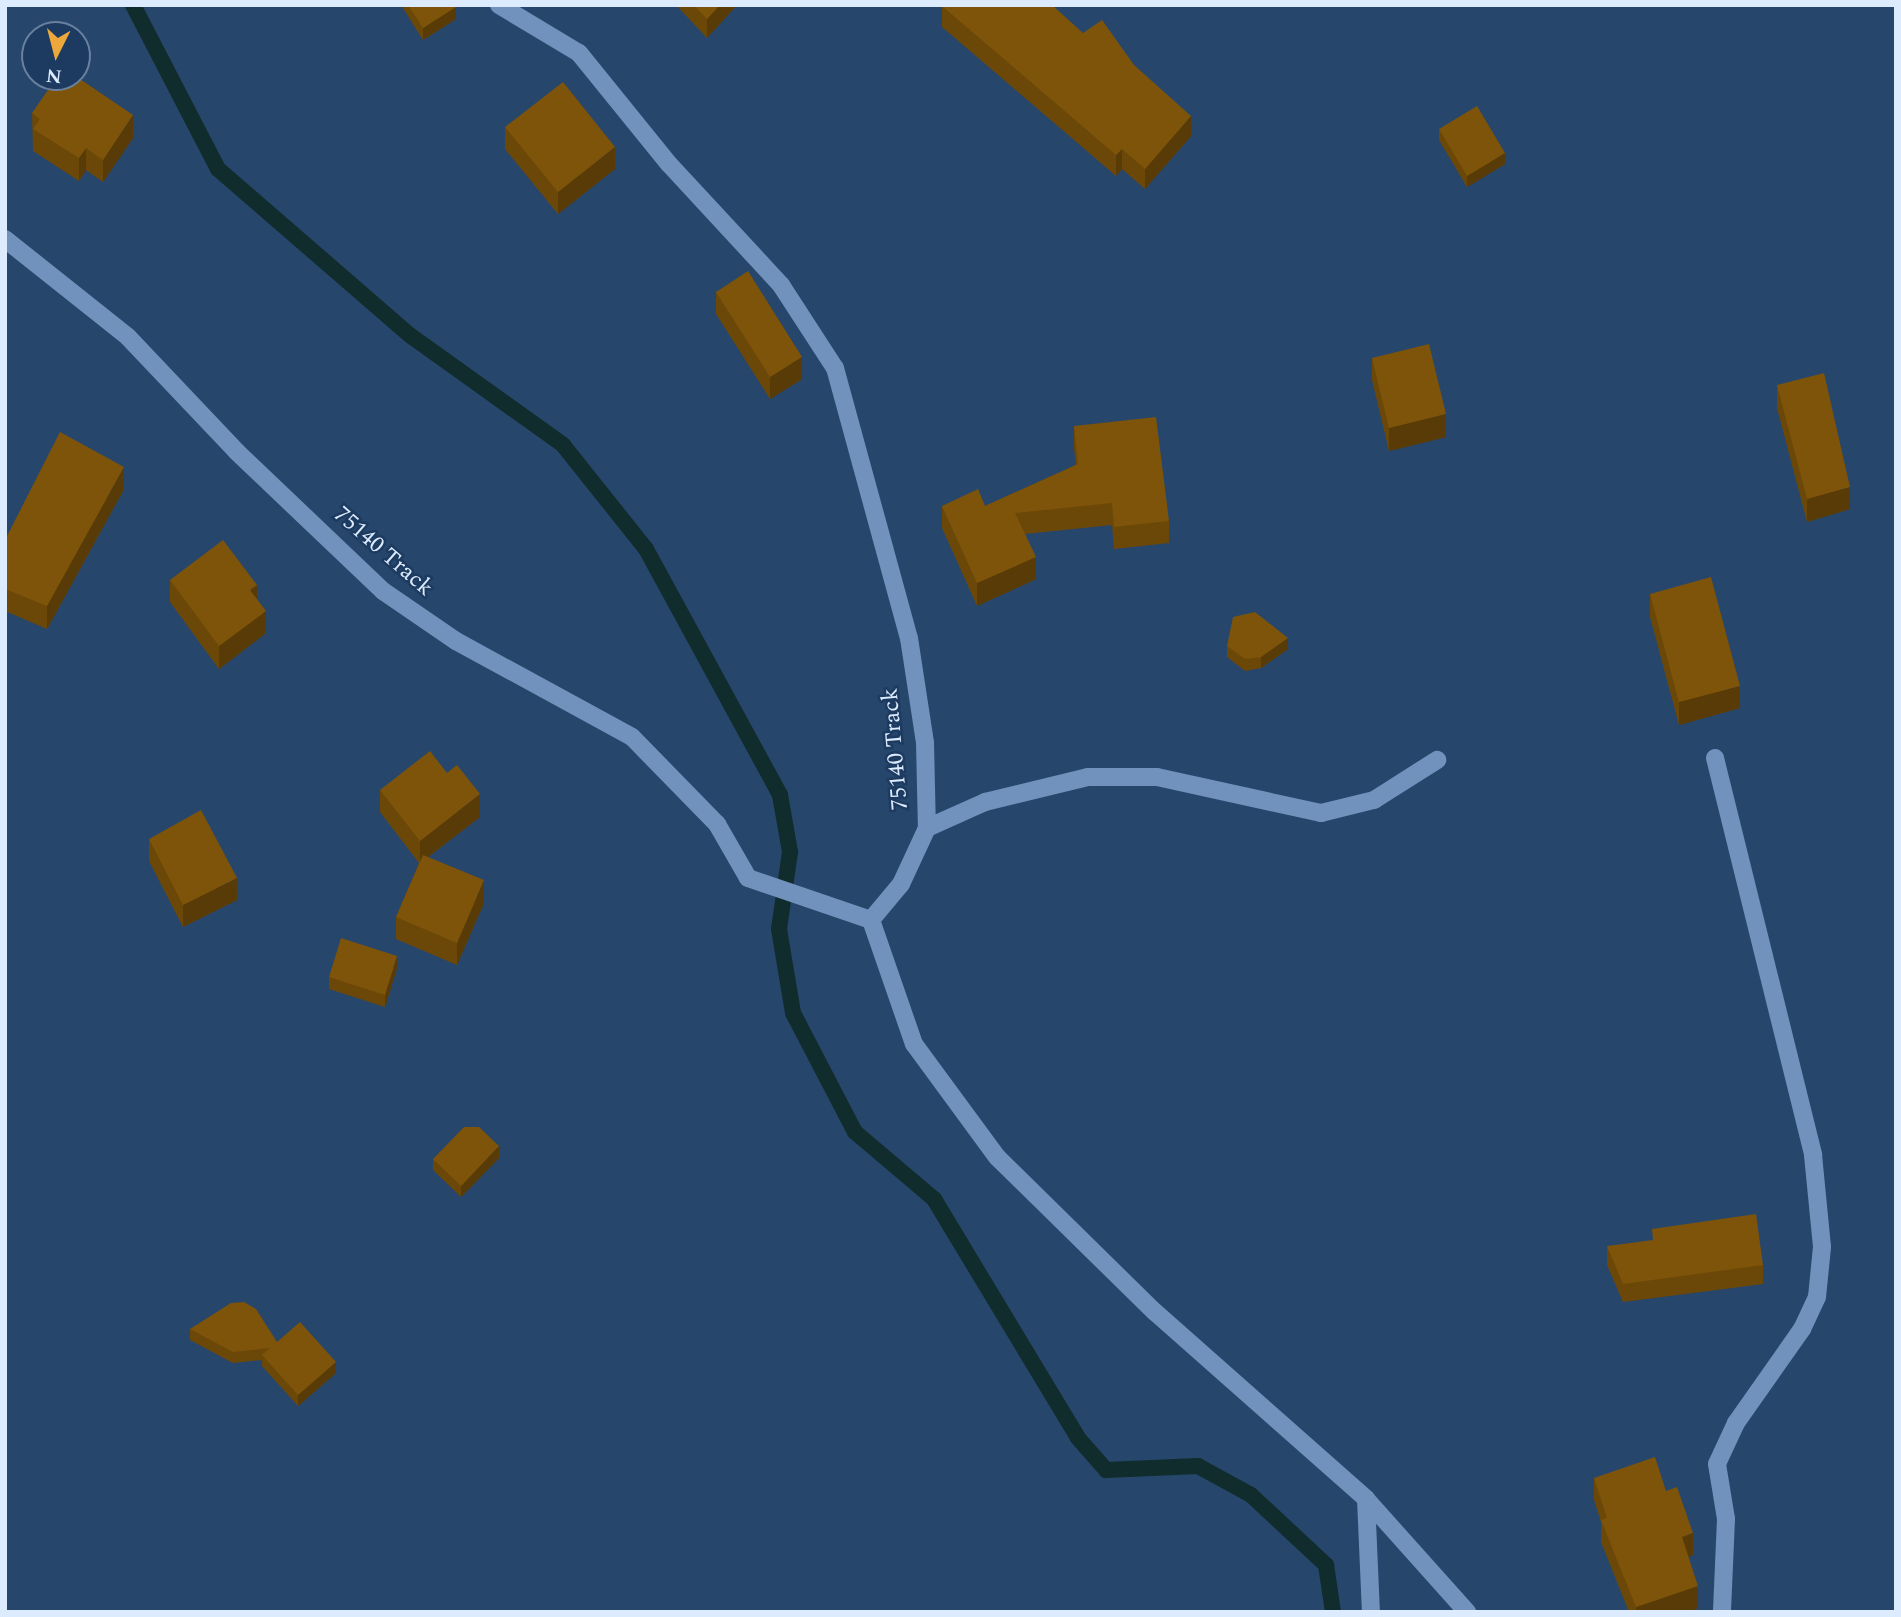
<!DOCTYPE html>
<html>
<head>
<meta charset="utf-8">
<style>
  body { margin:0 }
  #map { position:relative; width:1901px; height:1617px; overflow:hidden; background:#27466c; font-family:Spectral,serif }
  div>[style] { position:absolute }
  [style*='--x'] { left:calc(var(--x)*1px); top:calc(var(--y)*1px); width:calc(var(--w)*1px); rotate:calc(var(--a)*1deg) }
  .stream>* { height:16px; margin:-8px; padding:0 8px; transform-origin:8px; border-radius:8px; background:#112c2c }
  .street>* { height:18px; margin:-9px; padding:0 9px; transform-origin:9px; border-radius:9px; background:#7192bd }
  .wall>* { inset:0; background:#6c4808 }
  .shaded-wall>* { inset:0; background:#583b06 }
  .building>* { inset:0; background:#7d5409 }
  span { translate:-50% -50%; white-space:nowrap; text-align:center; line-height:1.15; -webkit-text-stroke:5px #1d3b60; paint-order:stroke }
  .street-label { font-size:23px; color:#dcebfd }
  .frame { position:absolute; inset:0; border:7px solid #dcebfd; pointer-events:none }
  .north { position:absolute; left:21px; top:21px; width:70px; height:70px; box-sizing:border-box; background:#1d3b60; border:2px solid #69819f; border-radius:50%; rotate:186deg; font-size:19px; font-weight:700; line-height:28px; text-align:center; color:#dcebfd }
  .north::after { content:''; display:block; margin:auto; width:24px; height:32px; background:#eda83b; clip-path:polygon(50% 0,100% 100%,50% 72%,0 100%) }
</style>
</head>
<body>
<div id="map">
  <div class="stream">
    <i style="--x:133;--y:5;--w:185;--a:62.6"></i>
    <i style="--x:218;--y:169;--w:255;--a:40.9"></i>
    <i style="--x:411;--y:336;--w:187;--a:35.6"></i>
    <i style="--x:563;--y:445;--w:133;--a:51.4"></i>
    <i style="--x:646;--y:549;--w:280;--a:61.4"></i>
    <i style="--x:780;--y:795;--w:58;--a:80"></i>
    <i style="--x:790;--y:852;--w:78;--a:98.1"></i>
    <i style="--x:779;--y:929;--w:85;--a:80.5"></i>
    <i style="--x:793;--y:1013;--w:134;--a:62.5"></i>
    <i style="--x:855;--y:1132;--w:104;--a:40.3"></i>
    <i style="--x:934;--y:1199;--w:279;--a:58.9"></i>
    <i style="--x:1078;--y:1438;--w:43;--a:48.8"></i>
    <i style="--x:1106;--y:1470;--w:92;--a:-2.5"></i>
    <i style="--x:1198;--y:1466;--w:60;--a:28.7"></i>
    <i style="--x:1251;--y:1495;--w:103;--a:43"></i>
    <i style="--x:1326;--y:1565;--w:48;--a:81.5"></i>
  </div>
  <div class="street">
    <i style="--x:499;--y:5;--w:93;--a:31"></i>
    <i style="--x:579;--y:53;--w:143;--a:51"></i>
    <i style="--x:669;--y:164;--w:165;--a:47.2"></i>
    <i style="--x:781;--y:285;--w:99;--a:57"></i>
    <i style="--x:835;--y:368;--w:280;--a:74.7"></i>
    <i style="--x:909;--y:638;--w:106;--a:81.3"></i>
    <i style="--x:925;--y:743;--w:85;--a:88.7"></i>
    <i style="--x:927;--y:828;--w:62;--a:114.9"></i>
    <i style="--x:901;--y:884;--w:47;--a:129.8"></i>
    <i style="--x:5;--y:239;--w:157;--a:38.5"></i>
    <i style="--x:128;--y:337;--w:158;--a:46.5"></i>
    <i style="--x:237;--y:452;--w:202;--a:43.6"></i>
    <i style="--x:383;--y:591;--w:88;--a:34.4"></i>
    <i style="--x:456;--y:641;--w:200;--a:28.6"></i>
    <i style="--x:632;--y:737;--w:122;--a:45.7"></i>
    <i style="--x:717;--y:824;--w:62;--a:60.1"></i>
    <i style="--x:748;--y:878;--w:130;--a:18.9"></i>
    <i style="--x:1715;--y:758;--w:409;--a:76.1"></i>
    <i style="--x:1813;--y:1155;--w:92;--a:84.4"></i>
    <i style="--x:1822;--y:1247;--w:50;--a:95.7"></i>
    <i style="--x:1817;--y:1297;--w:35;--a:115"></i>
    <i style="--x:1802;--y:1329;--w:115;--a:125.1"></i>
    <i style="--x:1736;--y:1423;--w:45;--a:114.9"></i>
    <i style="--x:1717;--y:1464;--w:56;--a:80.7"></i>
    <i style="--x:1726;--y:1519;--w:93;--a:92.5"></i>
    <i style="--x:927;--y:828;--w:64;--a:-24.1"></i>
    <i style="--x:985;--y:802;--w:106;--a:-13.6"></i>
    <i style="--x:1088;--y:777;--w:69;--a:0"></i>
    <i style="--x:1157;--y:777;--w:168;--a:12.4"></i>
    <i style="--x:1321;--y:813;--w:55;--a:-13.8"></i>
    <i style="--x:1374;--y:800;--w:75;--a:-32.4"></i>
    <i style="--x:871;--y:920;--w:131;--a:70.9"></i>
    <i style="--x:914;--y:1044;--w:140;--a:53.7"></i>
    <i style="--x:997;--y:1157;--w:221;--a:44.5"></i>
    <i style="--x:1155;--y:1312;--w:282;--a:41.5"></i>
    <i style="--x:1366;--y:1499;--w:152;--a:48.2"></i>
    <i style="--x:1366;--y:1499;--w:113;--a:87.5"></i>
  </div>
  <div class="wall">
    <i style="clip-path:polygon(401px 5px,455px 5px,456px 19px,423px 40px)"></i>
    <i style="clip-path:polygon(676px 5px,737px 5px,707px 38px)"></i>
    <i style="clip-path:polygon(942px 6px,1083px 33px,1134px 65px,1191px 136px,1145px 189px,1122px 169px,1116px 176px,942px 27px)"></i>
    <i style="clip-path:polygon(32px 113px,133px 138px,103px 182px,86px 170px,79px 181px,33px 151px)"></i>
    <i style="clip-path:polygon(505px 127px,615px 169px,558px 214px,505px 149px)"></i>
    <i style="clip-path:polygon(1439px 129px,1505px 164px,1467px 187px,1439px 140px)"></i>
    <i style="clip-path:polygon(716px 292px,802px 379px,770px 399px,716px 314px)"></i>
    <i style="clip-path:polygon(1372px 358px,1446px 437px,1389px 451px,1372px 380px)"></i>
    <i style="clip-path:polygon(1777px 385px,1850px 509px,1807px 522px,1777px 408px)"></i>
    <i style="clip-path:polygon(1074px 426px,1169px 521px,1169px 543px,1114px 549px,1112px 525px,1025px 534px,1036px 579px,977px 606px,942px 528px,942px 506px,985px 506px,1076px 465px,1074px 448px)"></i>
    <i style="clip-path:polygon(124px 489px,47px 629px,5px 611px,5px 540px)"></i>
    <i style="clip-path:polygon(170px 580px,257px 599px,266px 633px,219px 669px,170px 602px)"></i>
    <i style="clip-path:polygon(1650px 594px,1740px 708px,1679px 725px,1650px 617px)"></i>
    <i style="clip-path:polygon(1227px 646px,1288px 649px,1261px 668px,1245px 671px,1227px 657px)"></i>
    <i style="clip-path:polygon(380px 790px,480px 817px,428px 857px,484px 903px,457px 965px,396px 939px,396px 917px,419px 863px,380px 812px)"></i>
    <i style="clip-path:polygon(149px 839px,237px 900px,183px 927px,149px 861px)"></i>
    <i style="clip-path:polygon(397px 968px,385px 1007px,329px 989px,329px 977px)"></i>
    <i style="clip-path:polygon(499px 1158px,461px 1197px,433px 1170px,433px 1159px)"></i>
    <i style="clip-path:polygon(1607px 1246px,1763px 1265px,1763px 1284px,1623px 1302px,1607px 1265px)"></i>
    <i style="clip-path:polygon(190px 1329px,277px 1342px,336px 1373px,298px 1406px,262px 1366px,262px 1360px,233px 1363px,190px 1340px)"></i>
    <i style="clip-path:polygon(1594px 1478px,1666px 1491px,1693px 1555px,1688px 1557px,1698px 1608px,1688px 1612px,1629px 1612px,1601px 1542px,1601px 1522px,1594px 1500px)"></i>
  </div>
  <div class="shaded-wall">
    <i style="clip-path:polygon(720px 5px,737px 5px,707px 38px,707px 19px)"></i>
    <i style="clip-path:polygon(456px 7px,456px 19px,423px 40px,423px 28px)"></i>
    <i style="clip-path:polygon(133px 115px,133px 138px,103px 182px,103px 160px)"></i>
    <i style="clip-path:polygon(1191px 116px,1191px 136px,1145px 189px,1145px 169px)"></i>
    <i style="clip-path:polygon(615px 147px,615px 169px,558px 214px,558px 192px)"></i>
    <i style="clip-path:polygon(86px 148px,86px 170px,79px 181px,79px 158px)"></i>
    <i style="clip-path:polygon(1122px 149px,1122px 169px,1116px 176px,1116px 155px)"></i>
    <i style="clip-path:polygon(1505px 153px,1505px 164px,1467px 187px,1467px 176px)"></i>
    <i style="clip-path:polygon(7px 323px,7px 352px,5px 356px,5px 327px)"></i>
    <i style="clip-path:polygon(802px 357px,802px 379px,770px 399px,770px 377px)"></i>
    <i style="clip-path:polygon(1446px 414px,1446px 437px,1389px 451px,1389px 428px)"></i>
    <i style="clip-path:polygon(124px 467px,124px 489px,47px 629px,47px 606px)"></i>
    <i style="clip-path:polygon(1850px 487px,1850px 509px,1807px 522px,1807px 499px)"></i>
    <i style="clip-path:polygon(1036px 557px,1036px 579px,977px 606px,977px 583px)"></i>
    <i style="clip-path:polygon(257px 585px,257px 607px,250px 590px)"></i>
    <i style="clip-path:polygon(266px 611px,266px 633px,219px 669px,219px 646px)"></i>
    <i style="clip-path:polygon(1288px 638px,1288px 649px,1261px 668px,1261px 657px)"></i>
    <i style="clip-path:polygon(1740px 686px,1740px 708px,1679px 725px,1679px 702px)"></i>
    <i style="clip-path:polygon(480px 794px,480px 817px,420px 863px,420px 841px)"></i>
    <i style="clip-path:polygon(237px 878px,237px 900px,183px 927px,183px 905px)"></i>
    <i style="clip-path:polygon(484px 880px,484px 903px,457px 965px,457px 943px)"></i>
    <i style="clip-path:polygon(397px 956px,397px 968px,385px 1007px,385px 995px)"></i>
    <i style="clip-path:polygon(499px 1146px,499px 1158px,461px 1197px,461px 1186px)"></i>
    <i style="clip-path:polygon(336px 1362px,336px 1373px,298px 1406px,298px 1395px)"></i>
    <i style="clip-path:polygon(1693px 1533px,1693px 1555px,1682px 1559px,1682px 1537px)"></i>
    <i style="clip-path:polygon(1698px 1586px,1698px 1608px,1688px 1612px,1636px 1612px,1636px 1607px)"></i>
  </div>
  <div class="building">
    <i style="clip-path:polygon(408px 5px,455px 5px,456px 7px,423px 28px)"></i>
    <i style="clip-path:polygon(694px 5px,720px 5px,707px 19px)"></i>
    <i style="clip-path:polygon(942px 5px,1052px 5px,1083px 33px,1102px 20px,1134px 65px,1191px 116px,1145px 169px,1122px 149px,1116px 155px,942px 6px)"></i>
    <i style="clip-path:polygon(57px 77px,77px 77px,133px 115px,103px 160px,86px 148px,79px 158px,33px 129px,40px 119px,32px 113px)"></i>
    <i style="clip-path:polygon(563px 82px,615px 147px,558px 192px,505px 127px)"></i>
    <i style="clip-path:polygon(1477px 106px,1505px 153px,1467px 176px,1439px 129px)"></i>
    <i style="clip-path:polygon(748px 271px,802px 357px,770px 377px,716px 292px)"></i>
    <i style="clip-path:polygon(1429px 344px,1446px 414px,1389px 428px,1372px 358px)"></i>
    <i style="clip-path:polygon(1824px 373px,1850px 487px,1807px 499px,1777px 385px)"></i>
    <i style="clip-path:polygon(1156px 417px,1169px 521px,1114px 527px,1112px 503px,1015px 513px,1036px 557px,977px 583px,942px 506px,978px 489px,985px 506px,1078px 464px,1074px 426px)"></i>
    <i style="clip-path:polygon(60px 432px,124px 467px,47px 606px,5px 589px,5px 540px)"></i>
    <i style="clip-path:polygon(223px 540px,257px 585px,250px 590px,266px 611px,219px 646px,170px 580px)"></i>
    <i style="clip-path:polygon(1711px 577px,1740px 686px,1679px 702px,1650px 594px)"></i>
    <i style="clip-path:polygon(1255px 612px,1288px 638px,1261px 657px,1245px 659px,1227px 646px,1233px 617px)"></i>
    <i style="clip-path:polygon(430px 751px,447px 773px,457px 765px,480px 794px,420px 841px,380px 790px)"></i>
    <i style="clip-path:polygon(201px 810px,237px 878px,183px 905px,149px 839px)"></i>
    <i style="clip-path:polygon(423px 855px,484px 880px,457px 943px,396px 917px)"></i>
    <i style="clip-path:polygon(341px 938px,397px 956px,385px 995px,329px 977px)"></i>
    <i style="clip-path:polygon(464px 1127px,479px 1127px,499px 1146px,461px 1186px,433px 1159px)"></i>
    <i style="clip-path:polygon(1756px 1214px,1763px 1265px,1623px 1284px,1607px 1246px,1653px 1240px,1652px 1229px)"></i>
    <i style="clip-path:polygon(244px 1302px,256px 1309px,277px 1342px,300px 1322px,336px 1362px,298px 1395px,262px 1355px,270px 1348px,233px 1352px,190px 1329px,231px 1303px)"></i>
    <i style="clip-path:polygon(1655px 1457px,1666px 1491px,1677px 1487px,1693px 1533px,1682px 1537px,1698px 1586px,1636px 1607px,1601px 1520px,1607px 1518px,1594px 1478px)"></i>
  </div>
  <div class="street-label">
    <span style="left:383px;top:552px;rotate:41deg">75140 Track</span>
    <span style="left:896px;top:749px;rotate:-95deg">75140 Track</span>
  </div>
  <div class="frame"></div>
  <div class="north">N</div>
</div>
</body>
</html>
